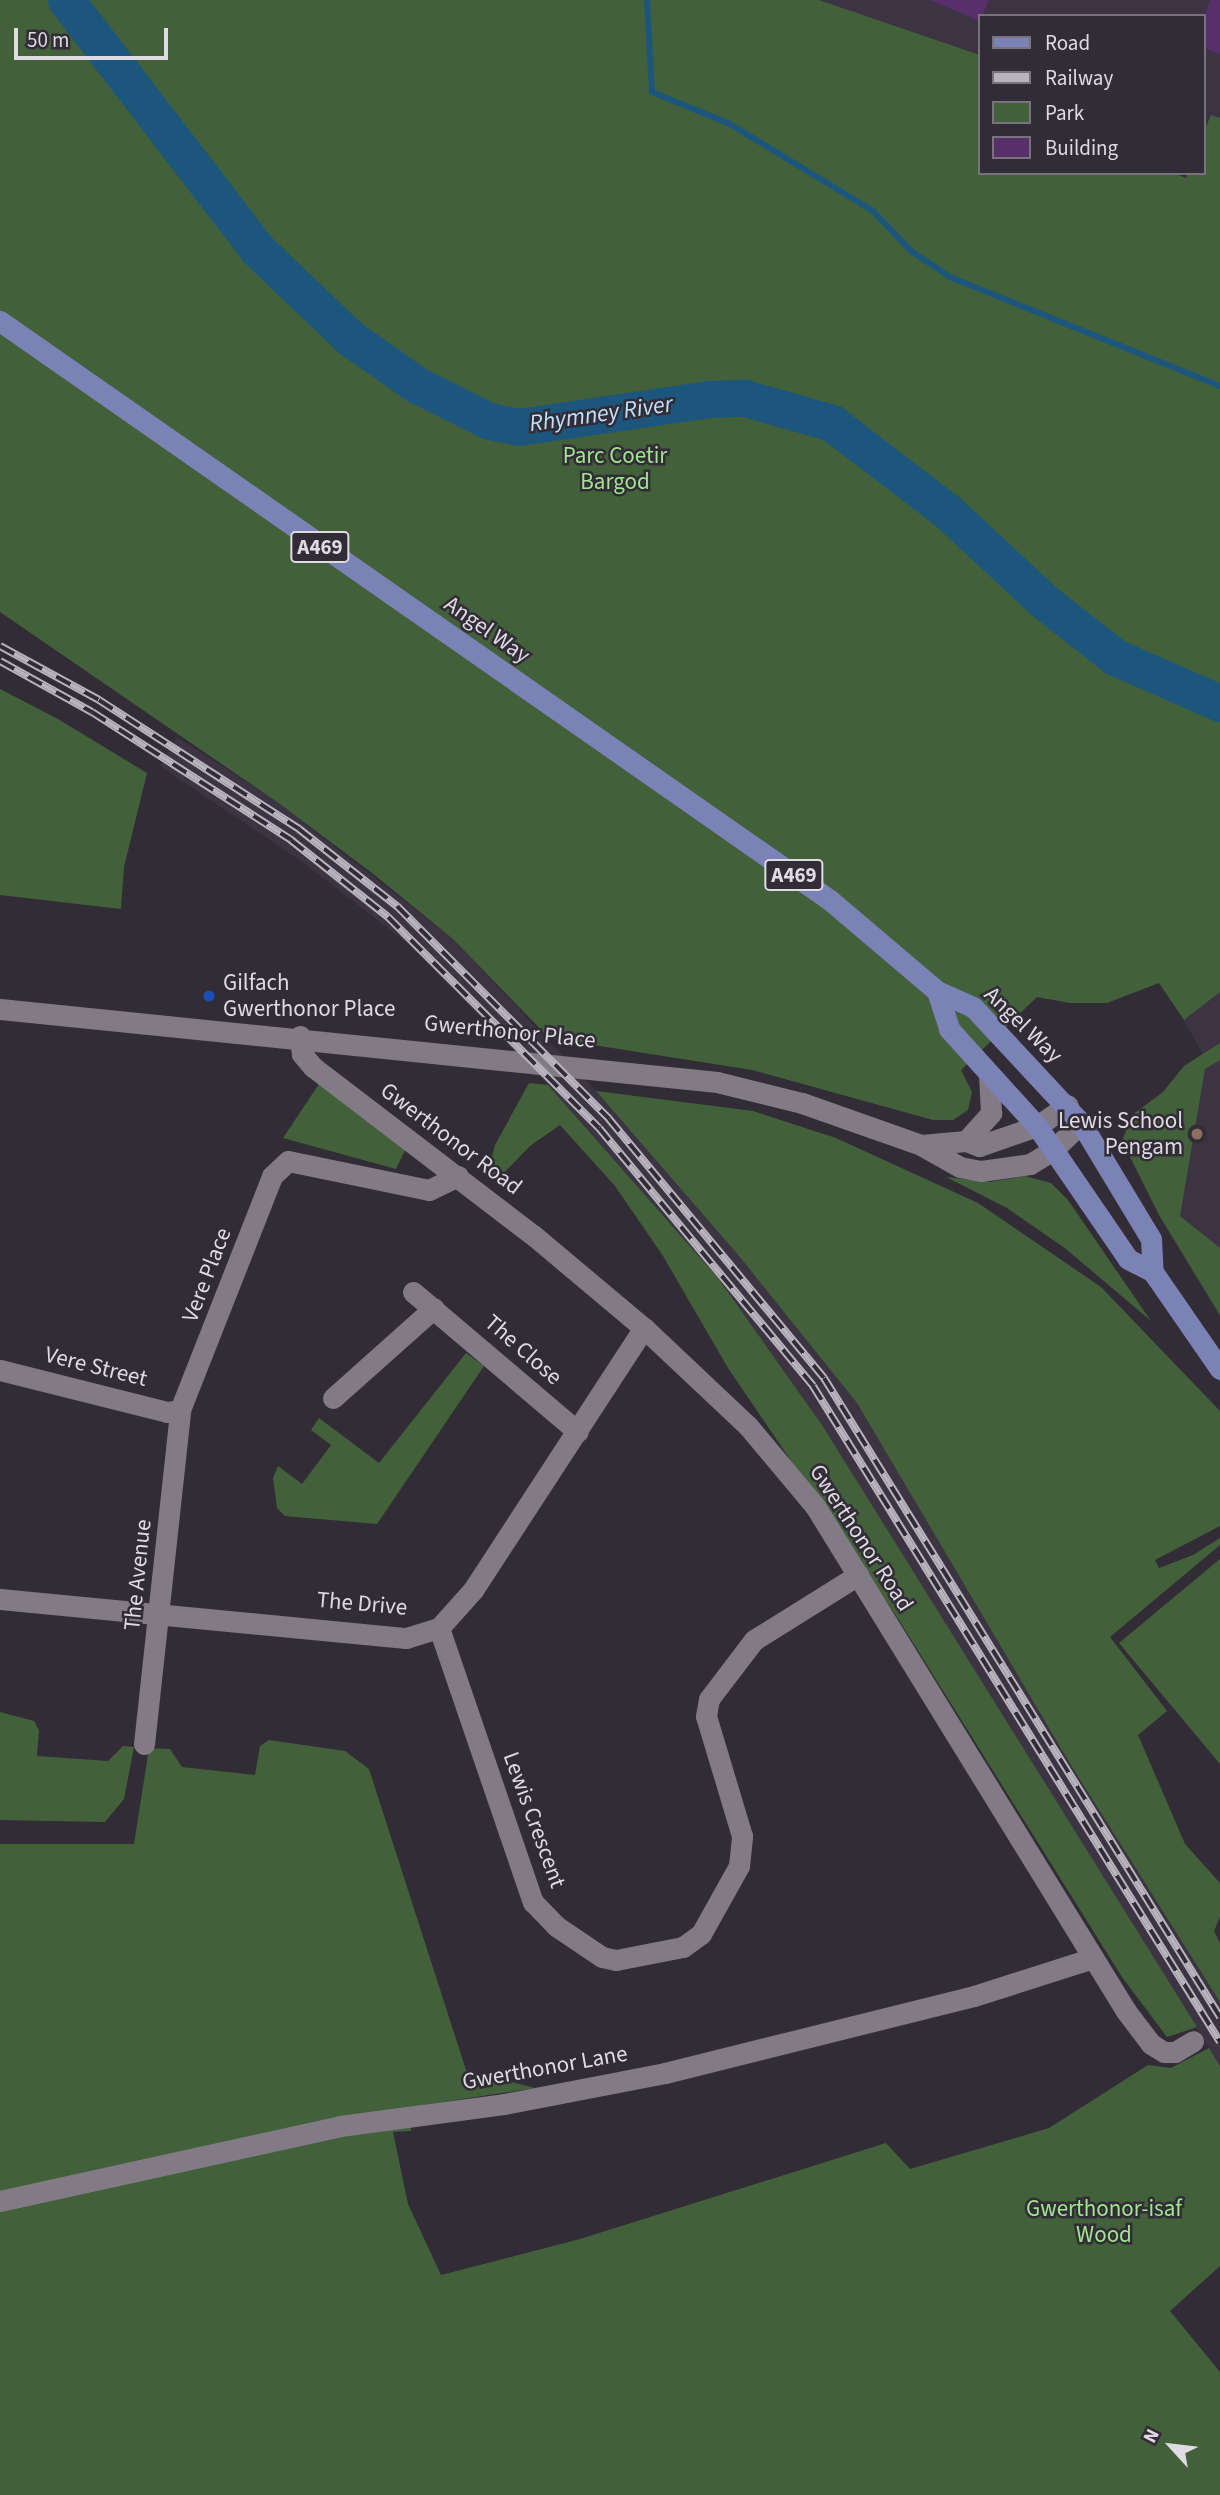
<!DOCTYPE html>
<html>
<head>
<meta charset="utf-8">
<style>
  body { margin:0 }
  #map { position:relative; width:1220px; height:2495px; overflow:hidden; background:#322c36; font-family:"Source Sans 3",sans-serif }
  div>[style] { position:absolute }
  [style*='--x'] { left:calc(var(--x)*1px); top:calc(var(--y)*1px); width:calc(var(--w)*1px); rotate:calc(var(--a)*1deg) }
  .built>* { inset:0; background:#3d3443 }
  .green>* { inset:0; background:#42613b }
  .stream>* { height:6px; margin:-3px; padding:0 3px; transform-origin:3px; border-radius:3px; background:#1d567c }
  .river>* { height:37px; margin:-18.5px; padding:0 18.5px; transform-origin:18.5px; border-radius:18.5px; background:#1d567c }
  .building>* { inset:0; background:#562f6b }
  .minor>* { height:21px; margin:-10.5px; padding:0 10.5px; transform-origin:10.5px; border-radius:10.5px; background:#827b86 }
  .major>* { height:21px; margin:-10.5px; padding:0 10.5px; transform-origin:10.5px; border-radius:10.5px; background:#7b82b5 }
  .rail>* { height:8px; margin-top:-4px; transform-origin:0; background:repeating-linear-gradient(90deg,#322c36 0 16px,#b8b4bc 0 32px); box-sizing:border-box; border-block:2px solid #b8b4bc }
  .dots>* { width:19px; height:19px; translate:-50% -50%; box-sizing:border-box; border:4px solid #322c36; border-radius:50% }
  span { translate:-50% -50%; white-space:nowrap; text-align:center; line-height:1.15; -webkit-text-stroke:5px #322c36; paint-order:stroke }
  .shield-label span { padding:2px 5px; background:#322c36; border:2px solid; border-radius:5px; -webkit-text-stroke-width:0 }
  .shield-label { font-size:21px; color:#dfdbe2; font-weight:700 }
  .park-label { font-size:23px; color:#9fe68f }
  .street-label { font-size:23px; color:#dfdbe2 }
  .poi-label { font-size:23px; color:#dfdbe2 }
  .left { translate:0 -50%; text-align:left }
  .right { translate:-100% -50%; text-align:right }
  .water-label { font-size:24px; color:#bee2fe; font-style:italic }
  .legend { position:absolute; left:978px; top:14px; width:228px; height:161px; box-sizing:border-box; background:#322c36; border:2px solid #77727b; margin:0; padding:9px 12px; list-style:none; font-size:21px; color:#dfdbe2 }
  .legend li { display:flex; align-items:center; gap:14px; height:35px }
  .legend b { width:35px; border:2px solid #77727b }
  .north { position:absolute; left:1136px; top:2411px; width:70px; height:70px; -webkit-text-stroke:5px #322c36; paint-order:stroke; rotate:297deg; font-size:19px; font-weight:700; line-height:28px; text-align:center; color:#dfdbe2 }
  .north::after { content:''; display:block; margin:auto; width:24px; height:32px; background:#dfdbe2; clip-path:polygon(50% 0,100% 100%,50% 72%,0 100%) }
  .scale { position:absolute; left:14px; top:28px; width:154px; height:32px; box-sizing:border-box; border:4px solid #dfdbe2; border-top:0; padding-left:9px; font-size:21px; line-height:24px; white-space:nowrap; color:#dfdbe2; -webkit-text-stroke:5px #322c36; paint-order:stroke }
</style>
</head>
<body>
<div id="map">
  <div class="built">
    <i style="clip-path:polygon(819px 0,1220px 0,1220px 118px,1211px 115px,1204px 131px,1204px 16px,980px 16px,980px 55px)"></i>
    <i style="clip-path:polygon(177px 737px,277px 802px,453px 939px,596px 1091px,739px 1256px,857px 1403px,1072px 1767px,1220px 2002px,1220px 2066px,822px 1425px,718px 1278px,548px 1085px,407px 943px,301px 861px,160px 766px)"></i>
    <i style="clip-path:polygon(1220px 992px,1220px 1317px,1167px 1228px,1204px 1057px,1184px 1020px)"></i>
  </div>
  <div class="green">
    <i style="clip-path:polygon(0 0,819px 0,980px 55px,980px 173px,1174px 173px,1186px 178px,1188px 173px,1204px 173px,1204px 131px,1211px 115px,1220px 118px,1220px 992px,1184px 1020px,1159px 983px,1107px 1003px,1070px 1003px,1037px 997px,961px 1070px,972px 1092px,968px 1110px,953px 1120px,933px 1120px,752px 1070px,549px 1038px,453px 939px,372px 873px,277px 802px,0 612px)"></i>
    <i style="clip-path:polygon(0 689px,58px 719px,147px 773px,124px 867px,121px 909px,0 895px)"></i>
    <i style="clip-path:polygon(1220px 1043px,1220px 1060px,1205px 1069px,1180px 1216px,1220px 1248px,1220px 1315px,1159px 1215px,1122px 1141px,1132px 1115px,1163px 1092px,1184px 1066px)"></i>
    <i style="clip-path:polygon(529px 1083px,548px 1085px,718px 1278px,822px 1425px,1197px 2027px,1167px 2037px,1122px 1977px,895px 1614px,728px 1368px,663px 1256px,615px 1186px,560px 1125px,530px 1146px,496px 1181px,487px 1176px,495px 1145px)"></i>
    <i style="clip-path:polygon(319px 1084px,407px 1146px,396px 1169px,283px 1138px)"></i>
    <i style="clip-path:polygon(596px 1091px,753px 1111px,836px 1138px,978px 1203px,1101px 1287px,1220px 1411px,1220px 1526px,1155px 1560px,1159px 1568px,1193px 1555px,1220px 1538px,1220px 1545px,1110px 1637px,1167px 1711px,1138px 1735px,1185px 1844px,1220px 1883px,1220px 1917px,1214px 1931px,1220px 1943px,1220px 2002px,1072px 1767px,857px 1403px,739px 1256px)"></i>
    <i style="clip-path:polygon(1025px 1176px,1051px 1183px,1068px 1200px,1151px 1321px,1066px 1249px,1007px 1208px,946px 1177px,990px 1182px)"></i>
    <i style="clip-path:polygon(466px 1353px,484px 1366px,377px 1524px,285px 1516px,277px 1508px,273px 1478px,278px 1466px,302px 1484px,331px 1445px,311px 1430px,319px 1418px,379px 1463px)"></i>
    <i style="clip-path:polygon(1220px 1559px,1220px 1764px,1119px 1643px)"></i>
    <i style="clip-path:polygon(0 1712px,34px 1721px,39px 1730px,37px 1756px,108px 1761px,123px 1746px,134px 1747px,124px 1799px,105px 1822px,0 1820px)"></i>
    <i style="clip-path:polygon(269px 1740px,345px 1751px,369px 1769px,466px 2070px,535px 2088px,411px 2107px,411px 2131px,393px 2132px,408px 2204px,441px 2275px,580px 2239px,886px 2143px,910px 2169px,1049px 2128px,1148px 2065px,1171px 2068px,1209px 2048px,1220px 2066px,1220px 2266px,1170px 2311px,1220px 2372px,1220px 2495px,0 2495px,0 1844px,134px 1844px,149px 1748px,170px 1749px,182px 1767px,255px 1775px,260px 1746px)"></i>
  </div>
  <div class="stream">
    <i style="--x:647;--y:0;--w:92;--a:86.9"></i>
    <i style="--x:652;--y:92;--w:84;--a:22.3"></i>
    <i style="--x:730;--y:124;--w:167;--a:31.3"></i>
    <i style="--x:873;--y:211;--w:55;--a:46.5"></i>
    <i style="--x:911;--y:251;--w:47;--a:33.7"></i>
    <i style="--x:950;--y:277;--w:291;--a:22"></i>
  </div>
  <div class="river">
    <i style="--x:66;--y:0;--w:314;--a:52.5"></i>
    <i style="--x:257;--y:249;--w:129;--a:43.7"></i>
    <i style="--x:350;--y:338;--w:82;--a:35"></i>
    <i style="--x:417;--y:385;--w:80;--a:26.6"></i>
    <i style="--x:489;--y:421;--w:31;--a:11"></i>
    <i style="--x:519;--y:427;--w:191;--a:-8.4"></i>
    <i style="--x:708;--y:399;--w:37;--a:-2"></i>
    <i style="--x:745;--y:398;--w:91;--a:16"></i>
    <i style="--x:832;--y:423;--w:146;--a:37.5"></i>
    <i style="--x:948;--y:512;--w:132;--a:42.9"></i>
    <i style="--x:1045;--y:602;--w:89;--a:38.2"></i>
    <i style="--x:1115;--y:657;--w:115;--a:23.7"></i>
  </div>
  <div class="building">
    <i style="clip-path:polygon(929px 0,989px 0,980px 21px)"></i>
    <i style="clip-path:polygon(1210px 0,1220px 0,1220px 54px,1204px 48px,1204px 17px)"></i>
  </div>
  <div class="minor">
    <i style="--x:0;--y:1009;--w:721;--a:5.81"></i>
    <i style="--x:717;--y:1082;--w:88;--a:13.9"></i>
    <i style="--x:802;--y:1103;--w:126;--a:19.4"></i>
    <i style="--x:921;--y:1145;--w:45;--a:29.4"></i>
    <i style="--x:960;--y:1167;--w:21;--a:11"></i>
    <i style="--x:981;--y:1171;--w:49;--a:-8.1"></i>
    <i style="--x:1030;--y:1164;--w:27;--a:-31"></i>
    <i style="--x:1053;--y:1150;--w:39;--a:-44"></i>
    <i style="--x:300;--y:1036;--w:18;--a:84"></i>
    <i style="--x:302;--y:1054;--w:17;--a:50"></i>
    <i style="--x:313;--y:1067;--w:277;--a:37.4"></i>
    <i style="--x:533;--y:1235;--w:145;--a:40"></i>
    <i style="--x:644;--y:1328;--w:143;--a:43.3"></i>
    <i style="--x:748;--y:1426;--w:104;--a:50.1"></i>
    <i style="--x:815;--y:1506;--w:593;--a:58.37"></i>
    <i style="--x:1126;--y:2011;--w:41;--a:52.9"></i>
    <i style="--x:1151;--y:2044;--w:15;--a:32"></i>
    <i style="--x:1164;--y:2052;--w:11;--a:0"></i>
    <i style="--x:1175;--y:2052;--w:21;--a:-31"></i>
    <i style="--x:966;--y:1141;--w:38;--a:-48"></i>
    <i style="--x:991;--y:1113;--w:38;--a:-93"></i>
    <i style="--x:921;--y:1145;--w:45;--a:-5.1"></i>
    <i style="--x:966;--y:1141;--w:14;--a:21"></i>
    <i style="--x:979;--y:1146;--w:61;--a:-19"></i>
    <i style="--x:1037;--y:1126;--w:37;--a:-34"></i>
    <i style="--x:413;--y:1292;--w:216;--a:40.3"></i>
    <i style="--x:0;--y:1370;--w:172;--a:14.1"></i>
    <i style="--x:167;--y:1412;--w:13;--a:-9"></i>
    <i style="--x:333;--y:1398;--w:135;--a:-41.7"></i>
    <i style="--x:0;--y:1599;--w:408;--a:5.5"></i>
    <i style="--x:406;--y:1638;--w:34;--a:-17"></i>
    <i style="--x:439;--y:1628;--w:51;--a:-48.2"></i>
    <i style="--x:473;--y:1590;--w:313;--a:-56.9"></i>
    <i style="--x:439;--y:1628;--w:290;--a:71.1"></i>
    <i style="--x:533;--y:1902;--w:33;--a:46"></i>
    <i style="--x:556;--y:1926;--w:55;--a:34"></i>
    <i style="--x:602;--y:1957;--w:14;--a:12"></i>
    <i style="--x:616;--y:1960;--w:68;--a:-11"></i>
    <i style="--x:683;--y:1947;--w:22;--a:-36"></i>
    <i style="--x:701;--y:1934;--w:78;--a:-60.8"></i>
    <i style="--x:739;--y:1866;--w:30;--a:-84"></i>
    <i style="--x:742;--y:1836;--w:125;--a:-106.7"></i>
    <i style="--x:706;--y:1716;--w:17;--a:-80"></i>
    <i style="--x:709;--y:1699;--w:74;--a:-52.7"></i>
    <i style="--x:754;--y:1640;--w:123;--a:-32"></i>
    <i style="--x:144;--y:1744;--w:336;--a:-83.8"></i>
    <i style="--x:180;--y:1410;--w:251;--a:-68.5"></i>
    <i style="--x:272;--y:1176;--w:22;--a:-43"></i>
    <i style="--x:288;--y:1161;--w:144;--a:11.6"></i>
    <i style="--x:429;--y:1190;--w:32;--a:-26"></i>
    <i style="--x:0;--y:2201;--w:348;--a:-12.4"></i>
    <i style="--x:340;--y:2126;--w:165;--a:-7.6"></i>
    <i style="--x:504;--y:2104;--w:164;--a:-10.9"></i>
    <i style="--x:665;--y:2073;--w:318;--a:-14"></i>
    <i style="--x:974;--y:1996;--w:125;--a:-17.7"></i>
  </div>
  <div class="major">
    <i style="--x:0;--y:321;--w:1013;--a:34.91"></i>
    <i style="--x:831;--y:901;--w:139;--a:40.3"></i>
    <i style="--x:937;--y:991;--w:39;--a:24"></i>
    <i style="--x:973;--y:1007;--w:158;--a:47"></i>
    <i style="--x:1081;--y:1123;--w:135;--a:58.9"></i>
    <i style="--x:1151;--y:1239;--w:33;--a:87"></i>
    <i style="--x:937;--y:991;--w:40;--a:72"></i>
    <i style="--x:949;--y:1029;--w:131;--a:47.8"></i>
    <i style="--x:1037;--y:1126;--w:161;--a:55.6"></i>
    <i style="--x:1128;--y:1259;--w:28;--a:27"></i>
    <i style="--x:1153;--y:1272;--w:118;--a:55.4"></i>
  </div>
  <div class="rail">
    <i style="--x:0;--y:646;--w:113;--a:28.6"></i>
    <i style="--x:99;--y:700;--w:238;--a:32.8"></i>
    <i style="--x:299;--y:829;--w:125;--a:38.2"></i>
    <i style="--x:397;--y:906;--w:301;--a:45.1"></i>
    <i style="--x:609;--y:1119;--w:337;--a:50.3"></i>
    <i style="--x:824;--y:1378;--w:752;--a:58.21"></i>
    <i style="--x:0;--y:661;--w:105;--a:29"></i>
    <i style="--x:92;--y:712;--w:237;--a:32.7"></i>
    <i style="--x:291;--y:840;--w:124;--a:38.4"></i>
    <i style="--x:388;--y:917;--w:298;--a:45"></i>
    <i style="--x:599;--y:1128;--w:335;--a:50.3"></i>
    <i style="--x:813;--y:1386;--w:772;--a:58.18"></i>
  </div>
  <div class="dots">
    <i style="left:209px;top:996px;background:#1a4fb4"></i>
    <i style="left:1197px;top:1134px;background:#8d6e63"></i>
  </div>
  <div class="shield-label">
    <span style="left:320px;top:547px">A469</span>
    <span style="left:794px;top:875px">A469</span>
  </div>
  <div class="park-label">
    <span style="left:615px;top:469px">Parc Coetir<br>Bargod</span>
    <span style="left:1104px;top:2222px">Gwerthonor-isaf<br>Wood</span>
  </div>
  <div class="street-label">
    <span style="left:487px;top:630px;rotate:35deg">Angel Way</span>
    <span style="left:1023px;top:1025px;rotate:44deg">Angel Way</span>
    <span style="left:510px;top:1032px;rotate:6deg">Gwerthonor Place</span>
    <span style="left:451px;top:1139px;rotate:37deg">Gwerthonor Road</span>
    <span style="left:207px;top:1275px;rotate:-69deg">Vere Place</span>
    <span style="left:523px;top:1350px;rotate:41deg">The Close</span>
    <span style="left:96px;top:1367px;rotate:14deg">Vere Street</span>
    <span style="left:861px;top:1538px;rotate:57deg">Gwerthonor Road</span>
    <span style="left:138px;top:1575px;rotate:-84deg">The Avenue</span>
    <span style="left:362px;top:1604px;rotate:5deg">The Drive</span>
    <span style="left:534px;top:1820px;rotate:70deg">Lewis Crescent</span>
    <span style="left:545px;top:2068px;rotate:-10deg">Gwerthonor Lane</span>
  </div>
  <div class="poi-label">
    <span class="left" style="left:223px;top:996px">Gilfach<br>Gwerthonor Place</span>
    <span class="right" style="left:1183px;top:1134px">Lewis School<br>Pengam</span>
  </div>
  <div class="water-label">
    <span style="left:601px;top:414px;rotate:-8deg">Rhymney River</span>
  </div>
  <ul class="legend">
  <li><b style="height:9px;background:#7b82b5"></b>Road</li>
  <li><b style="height:9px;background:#b8b4bc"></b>Railway</li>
  <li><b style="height:19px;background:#42613b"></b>Park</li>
  <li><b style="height:19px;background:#562f6b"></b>Building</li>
  </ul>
  <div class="north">N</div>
  <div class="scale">50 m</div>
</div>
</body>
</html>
